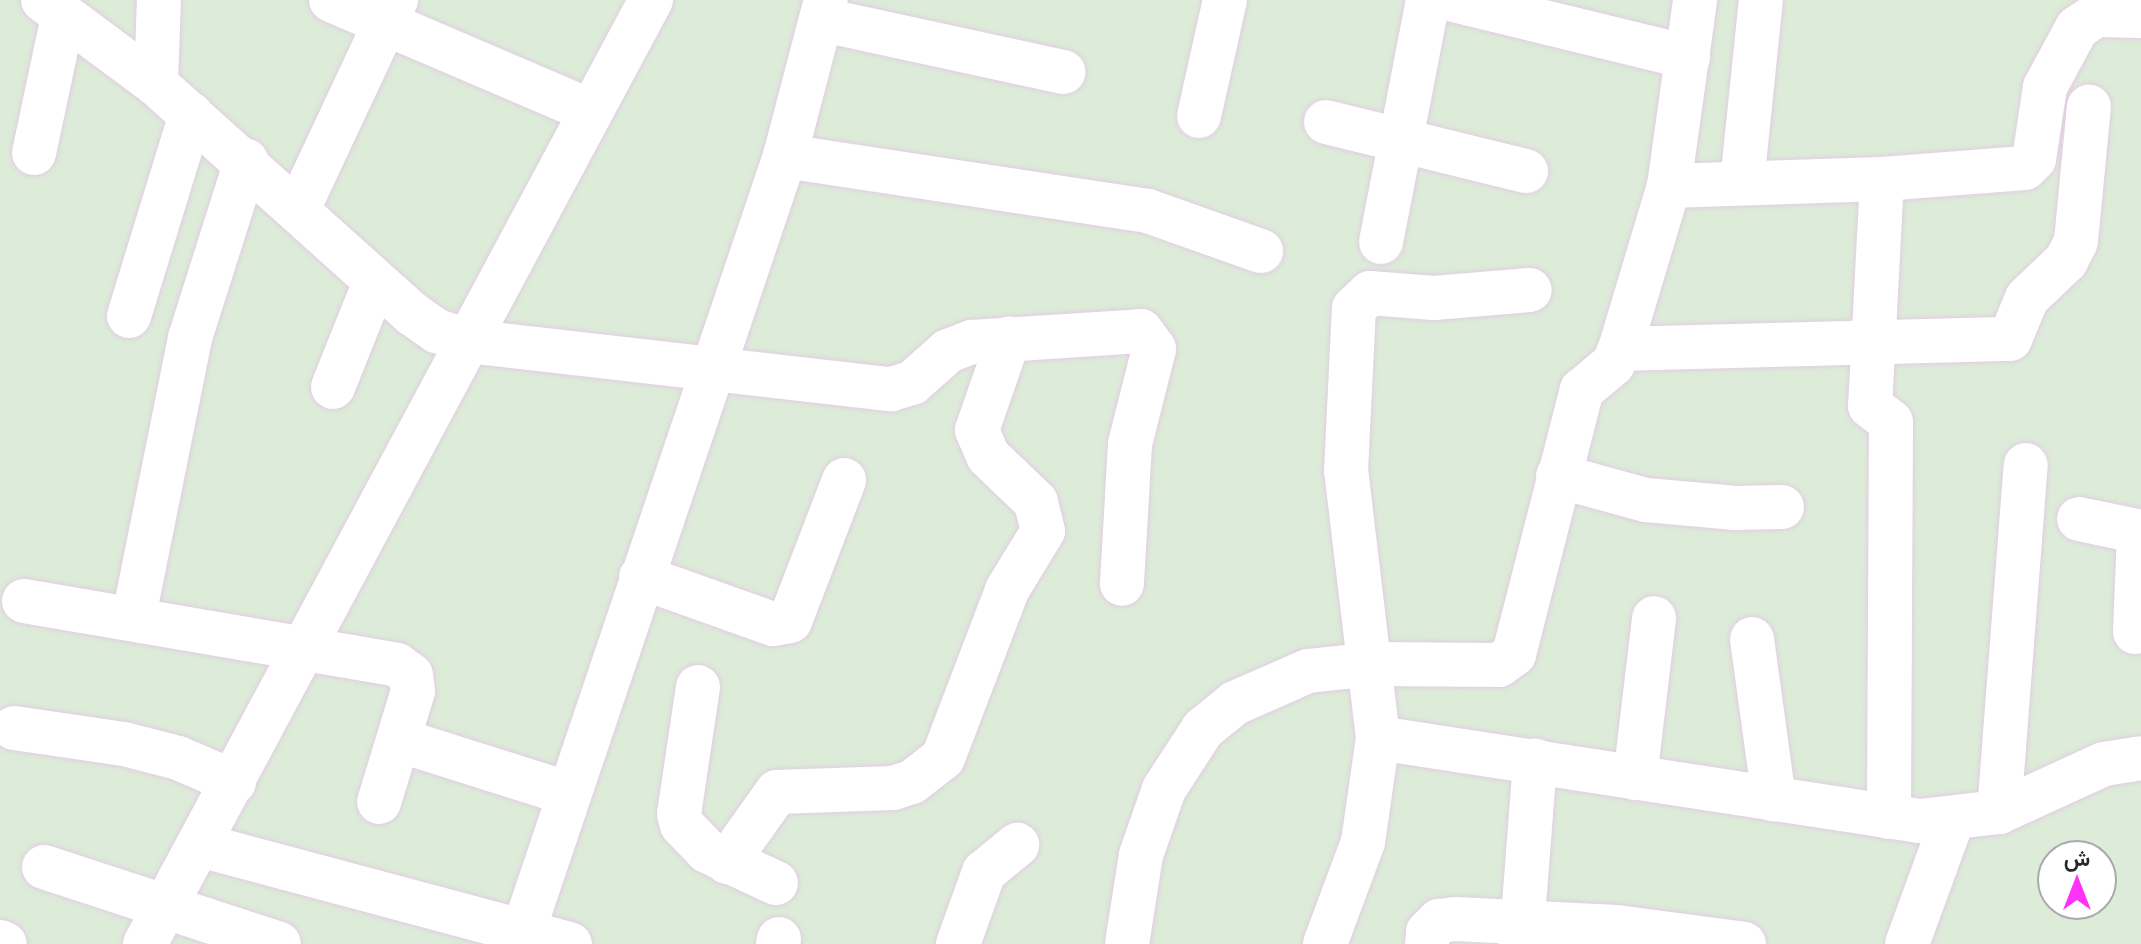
<!DOCTYPE html>
<html>
<head>
<meta charset="utf-8">
<style>
  body { margin:0 }
  #map { position:relative; width:2141px; height:944px; overflow:hidden; background:#dcecd8; font-family:"Golos Text",Vazirmatn,sans-serif }
  div>[style] { position:absolute }
  [style*='--x'] { left:calc(var(--x)*1px); top:calc(var(--y)*1px); width:calc(var(--w)*1px); rotate:calc(var(--a)*1deg) }
  .roads { filter:drop-shadow(0 0 2px #e2cde2) drop-shadow(0 0 2px #e2cde2) }
  .minor>* { height:44px; margin:-22px; padding:0 22px; transform-origin:22px; border-radius:22px; background:#fff }
  span { translate:-50% -50%; white-space:nowrap; text-align:center; line-height:1.15; -webkit-text-stroke:6px #fff; paint-order:stroke }
  .north { position:absolute; left:2037px; top:840px; width:80px; height:80px; box-sizing:border-box; background:#fff; border:2px solid #a9a9a9; border-radius:50%; rotate:0deg; font-size:22px; font-weight:700; line-height:32px; text-align:center; color:#282828 }
  .north::after { content:''; display:block; margin:auto; width:28px; height:36px; background:#ff32f9; clip-path:polygon(50% 0,100% 100%,50% 72%,0 100%) }
</style>
</head>
<body>
<div id="map">
  <div class="roads">
    <div class="minor">
      <i style="--x:43;--y:0;--w:141;--a:36.6"></i>
      <i style="--x:156;--y:84;--w:343;--a:41.9"></i>
      <i style="--x:411;--y:313;--w:32;--a:35"></i>
      <i style="--x:437;--y:331;--w:32;--a:18"></i>
      <i style="--x:467;--y:341;--w:427;--a:6.5"></i>
      <i style="--x:891;--y:389;--w:22;--a:-16"></i>
      <i style="--x:912;--y:383;--w:48;--a:-41.6"></i>
      <i style="--x:948;--y:351;--w:26;--a:-21"></i>
      <i style="--x:972;--y:342;--w:169;--a:-3.7"></i>
      <i style="--x:1141;--y:331;--w:22;--a:54"></i>
      <i style="--x:1154;--y:349;--w:98;--a:104.2"></i>
      <i style="--x:1130;--y:444;--w:140;--a:93.3"></i>
      <i style="--x:331;--y:0;--w:282;--a:23.2"></i>
      <i style="--x:1454;--y:0;--w:241;--a:13.7"></i>
      <i style="--x:823;--y:20;--w:246;--a:12.2"></i>
      <i style="--x:156;--y:84;--w:84;--a:-88"></i>
      <i style="--x:1199;--y:116;--w:119;--a:-77.4"></i>
      <i style="--x:1326;--y:122;--w:206;--a:13.8"></i>
      <i style="--x:34;--y:153;--w:140;--a:-78"></i>
      <i style="--x:785;--y:156;--w:367;--a:8.6"></i>
      <i style="--x:1148;--y:211;--w:120;--a:19.5"></i>
      <i style="--x:1882;--y:179;--w:227;--a:93"></i>
      <i style="--x:1870;--y:406;--w:26;--a:37"></i>
      <i style="--x:1891;--y:422;--w:395;--a:90.3"></i>
      <i style="--x:1742;--y:183;--w:184;--a:-84.1"></i>
      <i style="--x:1669;--y:186;--w:213;--a:-1.9"></i>
      <i style="--x:1882;--y:179;--w:143;--a:-4.4"></i>
      <i style="--x:2025;--y:168;--w:13;--a:-45"></i>
      <i style="--x:2034;--y:159;--w:73;--a:-81.3"></i>
      <i style="--x:2045;--y:87;--w:67;--a:-61.5"></i>
      <i style="--x:2077;--y:28;--w:23;--a:-34"></i>
      <i style="--x:2096;--y:15;--w:45;--a:1.3"></i>
      <i style="--x:299;--y:207;--w:229;--a:-64.9"></i>
      <i style="--x:1381;--y:242;--w:247;--a:-79"></i>
      <i style="--x:129;--y:316;--w:211;--a:-72.9"></i>
      <i style="--x:1620;--y:349;--w:390;--a:-1.5"></i>
      <i style="--x:2010;--y:339;--w:44;--a:-67.5"></i>
      <i style="--x:2027;--y:298;--w:54;--a:-43.5"></i>
      <i style="--x:2066;--y:261;--w:22;--a:-63"></i>
      <i style="--x:2076;--y:241;--w:135;--a:-84.5"></i>
      <i style="--x:333;--y:387;--w:113;--a:-68.2"></i>
      <i style="--x:1558;--y:476;--w:91;--a:15.3"></i>
      <i style="--x:1646;--y:500;--w:90;--a:5.1"></i>
      <i style="--x:1736;--y:508;--w:46;--a:-1.2"></i>
      <i style="--x:2079;--y:519;--w:63;--a:11.8"></i>
      <i style="--x:641;--y:577;--w:140;--a:19.6"></i>
      <i style="--x:773;--y:624;--w:17;--a:-10"></i>
      <i style="--x:790;--y:621;--w:151;--a:-69"></i>
      <i style="--x:24;--y:601;--w:378;--a:9.7"></i>
      <i style="--x:397;--y:665;--w:17;--a:36"></i>
      <i style="--x:411;--y:675;--w:16;--a:83"></i>
      <i style="--x:413;--y:691;--w:116;--a:107"></i>
      <i style="--x:134;--y:616;--w:284;--a:-78.6"></i>
      <i style="--x:190;--y:338;--w:186;--a:-72.4"></i>
      <i style="--x:2135;--y:632;--w:100;--a:-87.7"></i>
      <i style="--x:1752;--y:639;--w:162;--a:82.2"></i>
      <i style="--x:698;--y:687;--w:128;--a:98.5"></i>
      <i style="--x:679;--y:814;--w:11;--a:75"></i>
      <i style="--x:682;--y:825;--w:36;--a:46"></i>
      <i style="--x:707;--y:851;--w:76;--a:24.9"></i>
      <i style="--x:14;--y:728;--w:111;--a:8.3"></i>
      <i style="--x:124;--y:744;--w:56;--a:14.5"></i>
      <i style="--x:178;--y:758;--w:61;--a:23.2"></i>
      <i style="--x:1378;--y:738;--w:548;--a:8.71"></i>
      <i style="--x:1920;--y:821;--w:80;--a:-6.5"></i>
      <i style="--x:1999;--y:812;--w:115;--a:-24.6"></i>
      <i style="--x:2104;--y:764;--w:37;--a:-9"></i>
      <i style="--x:399;--y:740;--w:178;--a:17.6"></i>
      <i style="--x:1635;--y:778;--w:161;--a:-83.2"></i>
      <i style="--x:1999;--y:812;--w:348;--a:-85.6"></i>
      <i style="--x:200;--y:845;--w:383;--a:15"></i>
      <i style="--x:727;--y:862;--w:86;--a:-54.5"></i>
      <i style="--x:777;--y:792;--w:116;--a:-2"></i>
      <i style="--x:893;--y:788;--w:20;--a:-18"></i>
      <i style="--x:912;--y:782;--w:39;--a:-38"></i>
      <i style="--x:943;--y:758;--w:180;--a:-69.1"></i>
      <i style="--x:1007;--y:590;--w:69;--a:-58.6"></i>
      <i style="--x:1043;--y:531;--w:30;--a:-104"></i>
      <i style="--x:1036;--y:502;--w:66;--a:-136.2"></i>
      <i style="--x:988;--y:456;--w:28;--a:-113"></i>
      <i style="--x:977;--y:430;--w:97;--a:-70.8"></i>
      <i style="--x:44;--y:867;--w:247;--a:18.1"></i>
      <i style="--x:0;--y:942;--w:5;--a:22"></i>
      <i style="--x:145;--y:944;--w:1071;--a:-61.81"></i>
      <i style="--x:519;--y:944;--w:832;--a:-71.35"></i>
      <i style="--x:785;--y:156;--w:161;--a:-75.3"></i>
      <i style="--x:778;--y:944;--w:5;--a:-79"></i>
      <i style="--x:958;--y:944;--w:77;--a:-70.1"></i>
      <i style="--x:984;--y:872;--w:43;--a:-39.3"></i>
      <i style="--x:1127;--y:944;--w:90;--a:-81.1"></i>
      <i style="--x:1141;--y:855;--w:70;--a:-70.8"></i>
      <i style="--x:1164;--y:789;--w:72;--a:-57"></i>
      <i style="--x:1203;--y:729;--w:41;--a:-39.1"></i>
      <i style="--x:1235;--y:703;--w:80;--a:-23.7"></i>
      <i style="--x:1308;--y:671;--w:64;--a:-6.2"></i>
      <i style="--x:1372;--y:664;--w:127;--a:0.5"></i>
      <i style="--x:1499;--y:665;--w:19;--a:-36"></i>
      <i style="--x:1514;--y:654;--w:273;--a:-75.6"></i>
      <i style="--x:1582;--y:390;--w:40;--a:-40"></i>
      <i style="--x:1613;--y:364;--w:17;--a:-65"></i>
      <i style="--x:1620;--y:349;--w:170;--a:-73.3"></i>
      <i style="--x:1669;--y:186;--w:188;--a:-82"></i>
      <i style="--x:1325;--y:944;--w:109;--a:-69.6"></i>
      <i style="--x:1363;--y:842;--w:105;--a:-81.8"></i>
      <i style="--x:1378;--y:738;--w:269;--a:-96.8"></i>
      <i style="--x:1346;--y:471;--w:163;--a:-87.2"></i>
      <i style="--x:1354;--y:308;--w:22;--a:-43"></i>
      <i style="--x:1370;--y:293;--w:64;--a:4.5"></i>
      <i style="--x:1434;--y:298;--w:96;--a:-4.8"></i>
      <i style="--x:1427;--y:944;--w:12;--a:-85"></i>
      <i style="--x:1428;--y:932;--w:16;--a:-45"></i>
      <i style="--x:1439;--y:921;--w:16;--a:-7"></i>
      <i style="--x:1455;--y:919;--w:162;--a:2.8"></i>
      <i style="--x:1617;--y:927;--w:128;--a:7.6"></i>
      <i style="--x:1521;--y:944;--w:184;--a:-85.6"></i>
      <i style="--x:1907;--y:944;--w:131;--a:-69.9"></i>
    </div>
  </div>
  <div class="north">ش</div>
</div>
</body>
</html>
